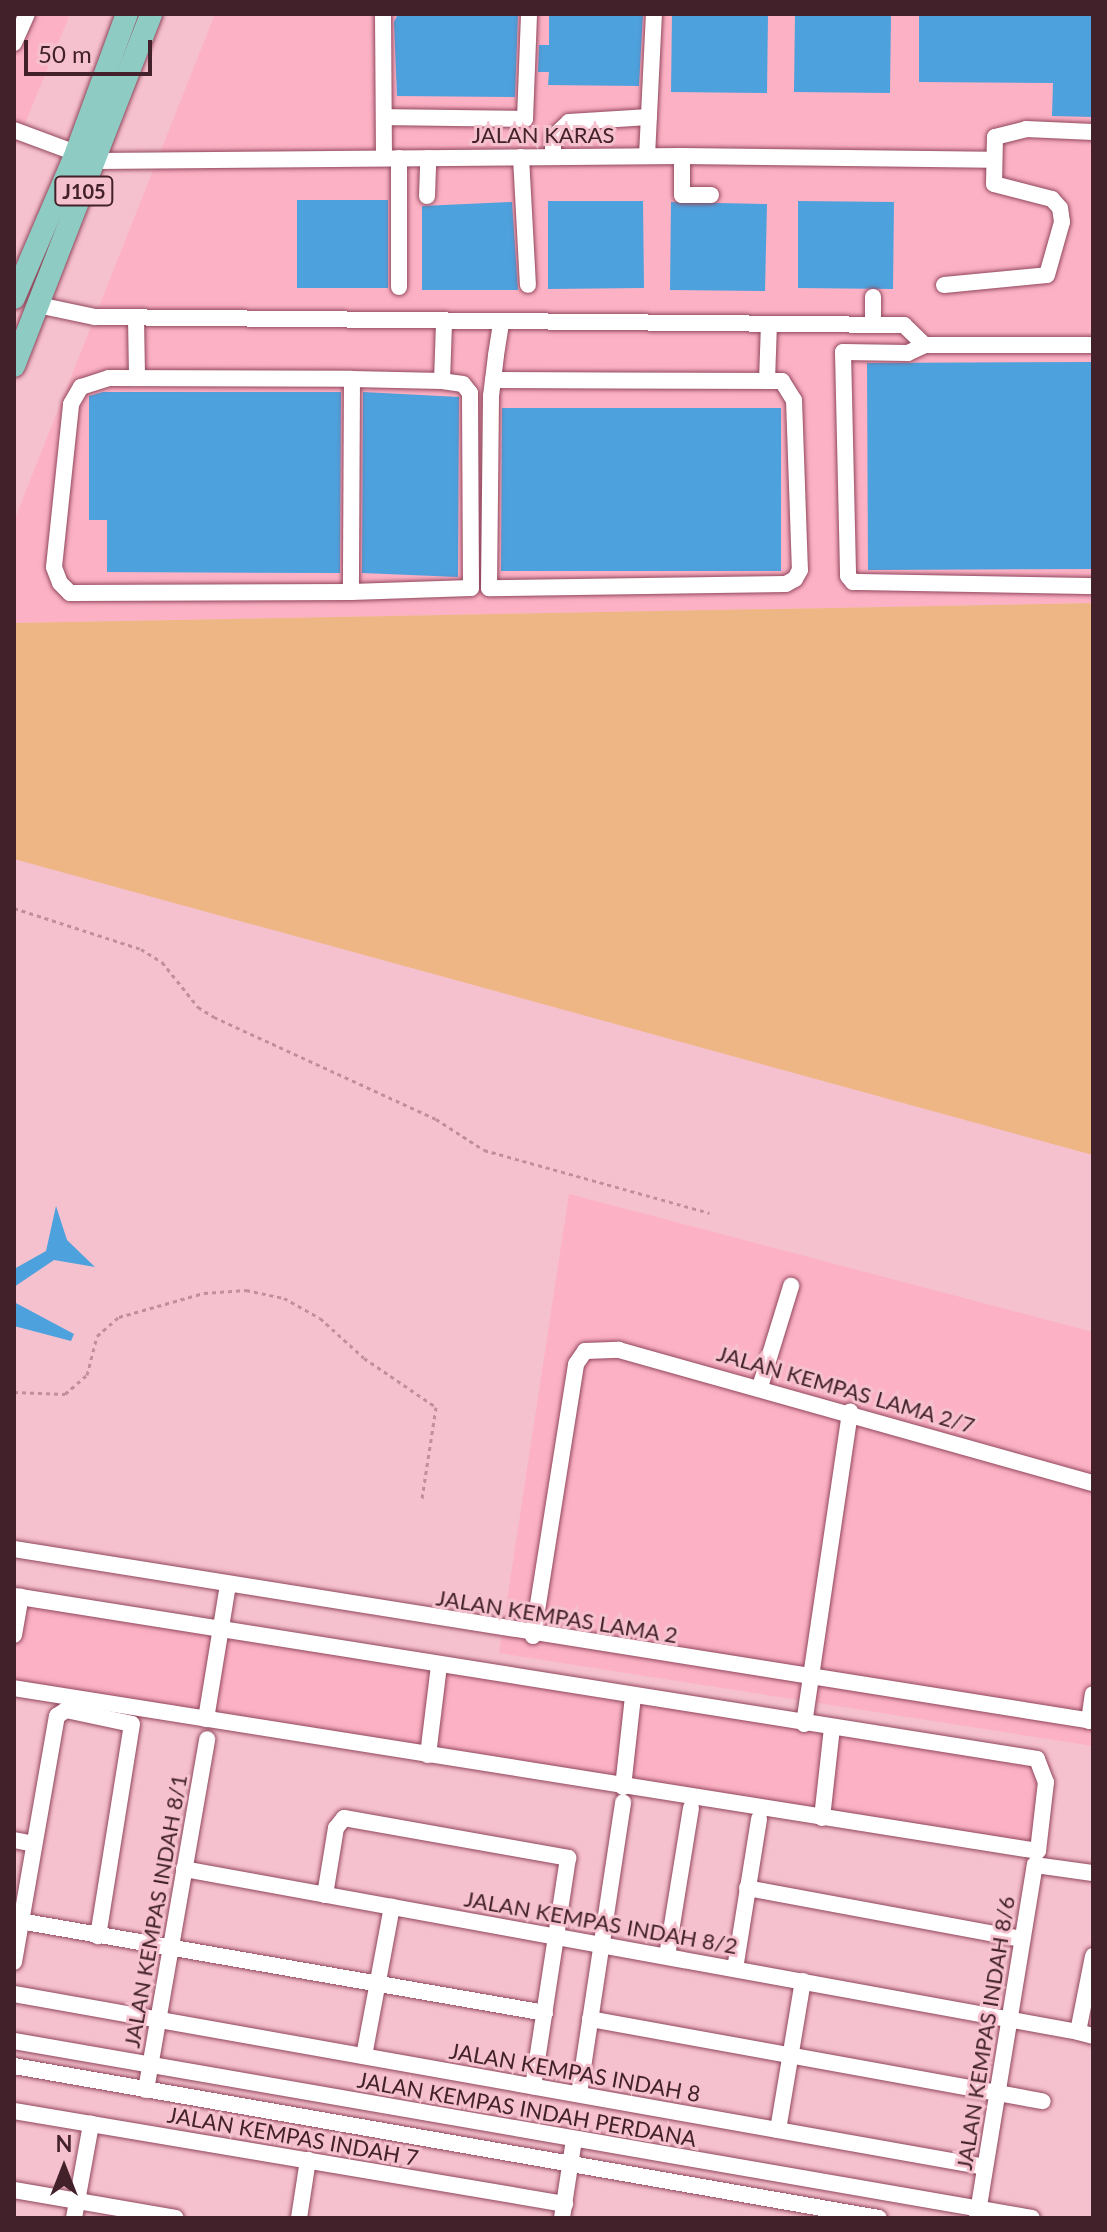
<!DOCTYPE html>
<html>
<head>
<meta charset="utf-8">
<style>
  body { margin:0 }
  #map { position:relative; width:1107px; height:2232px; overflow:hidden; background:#f6c1ce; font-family:Lato,sans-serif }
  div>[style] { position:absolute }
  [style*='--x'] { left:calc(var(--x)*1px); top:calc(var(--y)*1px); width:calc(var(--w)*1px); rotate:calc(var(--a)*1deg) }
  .built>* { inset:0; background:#fcb1c4 }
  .green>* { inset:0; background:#eeb684 }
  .building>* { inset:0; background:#4da1dd }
  .path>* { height:3px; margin-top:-1.5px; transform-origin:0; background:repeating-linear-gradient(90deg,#bf909c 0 4px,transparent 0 8px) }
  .roads { filter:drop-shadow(0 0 2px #91475d) drop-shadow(0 0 2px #91475d) }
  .minor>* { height:16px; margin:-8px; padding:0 8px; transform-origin:8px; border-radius:8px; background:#fff }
  .major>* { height:22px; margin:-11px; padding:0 11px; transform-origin:11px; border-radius:11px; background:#8ecbc2 }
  span { translate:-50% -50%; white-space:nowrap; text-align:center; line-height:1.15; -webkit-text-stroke:6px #f6c1ce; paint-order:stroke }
  .shield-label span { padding:2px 6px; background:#f6c1ce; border:2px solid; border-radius:6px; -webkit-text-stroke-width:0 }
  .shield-label { font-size:20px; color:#42212b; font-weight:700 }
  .street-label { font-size:22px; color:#42212b }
  .frame { position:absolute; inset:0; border:16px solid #42212b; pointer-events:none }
  .north { position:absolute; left:24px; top:2128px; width:80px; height:80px; -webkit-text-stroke:6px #f6c1ce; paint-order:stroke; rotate:0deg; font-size:22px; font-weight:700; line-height:32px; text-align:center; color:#42212b }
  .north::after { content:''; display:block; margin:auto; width:28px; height:36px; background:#42212b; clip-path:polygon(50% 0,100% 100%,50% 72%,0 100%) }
  .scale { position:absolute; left:24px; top:40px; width:128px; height:36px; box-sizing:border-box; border:4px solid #42212b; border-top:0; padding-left:10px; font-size:24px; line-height:28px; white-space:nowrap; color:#42212b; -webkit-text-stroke:6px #f6c1ce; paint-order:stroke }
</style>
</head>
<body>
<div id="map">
  <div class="built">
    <i style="clip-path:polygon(14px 14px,70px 14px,14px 150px)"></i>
    <i style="clip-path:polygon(215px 14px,1093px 14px,1093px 603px,14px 623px,14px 521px)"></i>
    <i style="clip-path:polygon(569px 1194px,1093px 1332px,1093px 1746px,499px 1653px)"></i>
    <i style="clip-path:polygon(14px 1590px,1040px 1753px,1051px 1765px,1043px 1856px,14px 1692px)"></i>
  </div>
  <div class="green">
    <i style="clip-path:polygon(1093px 603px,1093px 1155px,14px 859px,14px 623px)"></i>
  </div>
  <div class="building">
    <i style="clip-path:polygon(398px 14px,518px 14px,515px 97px,397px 96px,394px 22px)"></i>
    <i style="clip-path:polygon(549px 14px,643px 14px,639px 86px,548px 85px,549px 72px,538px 72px,539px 45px,549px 45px)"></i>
    <i style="clip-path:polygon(672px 14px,768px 14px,767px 93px,671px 92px)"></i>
    <i style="clip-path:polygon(795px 14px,891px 14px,890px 93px,794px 92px)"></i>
    <i style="clip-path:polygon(919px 14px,1093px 14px,1093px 117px,1052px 116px,1053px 83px,919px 82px)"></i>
    <i style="clip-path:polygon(297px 200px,388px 200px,388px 288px,297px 288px)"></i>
    <i style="clip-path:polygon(548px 201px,643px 201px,644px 288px,548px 289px)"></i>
    <i style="clip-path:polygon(798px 201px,894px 202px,893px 289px,798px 288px)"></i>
    <i style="clip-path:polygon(512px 202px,518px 290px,422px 290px,422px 206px)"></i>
    <i style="clip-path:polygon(671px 202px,767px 204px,765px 291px,670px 290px)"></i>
    <i style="clip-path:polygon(1093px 362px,1093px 569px,868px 570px,867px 363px)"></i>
    <i style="clip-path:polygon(103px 392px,341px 392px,340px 573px,107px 572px,107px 520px,89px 520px,89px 396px)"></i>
    <i style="clip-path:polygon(363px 392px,459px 397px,458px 577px,362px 573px)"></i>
    <i style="clip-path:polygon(502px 408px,781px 408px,781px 571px,501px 571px)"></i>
    <i style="clip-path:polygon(56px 1206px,67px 1240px,95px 1267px,54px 1260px,14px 1287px,14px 1269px,46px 1251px)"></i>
    <i style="clip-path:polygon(14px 1302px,74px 1334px,71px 1341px,14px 1326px)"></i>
  </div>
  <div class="path">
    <i style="--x:14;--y:908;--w:133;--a:17.9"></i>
    <i style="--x:141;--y:949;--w:25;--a:32"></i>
    <i style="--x:162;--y:962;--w:58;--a:51.3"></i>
    <i style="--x:198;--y:1007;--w:19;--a:32"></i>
    <i style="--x:214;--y:1017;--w:244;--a:24.7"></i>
    <i style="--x:436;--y:1119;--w:57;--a:32.9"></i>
    <i style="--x:484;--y:1150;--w:234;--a:15.6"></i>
    <i style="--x:14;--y:1392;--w:51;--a:2.2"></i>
    <i style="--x:65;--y:1394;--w:29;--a:-41"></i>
    <i style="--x:87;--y:1375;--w:40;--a:-75.6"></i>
    <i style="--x:97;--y:1336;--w:29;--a:-41"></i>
    <i style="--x:119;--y:1317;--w:88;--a:-15.8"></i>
    <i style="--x:204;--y:1293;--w:42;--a:-4.1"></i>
    <i style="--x:246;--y:1290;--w:39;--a:12"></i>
    <i style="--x:284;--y:1298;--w:41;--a:29.1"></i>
    <i style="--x:320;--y:1318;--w:59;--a:42.3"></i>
    <i style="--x:364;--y:1358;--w:87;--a:34.2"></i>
    <i style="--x:436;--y:1407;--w:93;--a:98.7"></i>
  </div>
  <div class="roads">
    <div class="minor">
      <i style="--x:383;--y:14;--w:144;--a:89.6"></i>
      <i style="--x:14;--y:43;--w:32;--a:-66"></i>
      <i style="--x:384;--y:117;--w:141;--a:0.8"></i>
      <i style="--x:525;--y:119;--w:105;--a:-87.8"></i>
      <i style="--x:14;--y:130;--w:66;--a:20.4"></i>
      <i style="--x:647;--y:156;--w:142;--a:-87.2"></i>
      <i style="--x:682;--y:156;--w:39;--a:90"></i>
      <i style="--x:682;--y:195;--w:29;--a:0"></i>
      <i style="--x:521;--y:157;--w:128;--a:86.9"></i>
      <i style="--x:553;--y:157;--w:20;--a:-90"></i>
      <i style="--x:553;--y:137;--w:22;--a:-43"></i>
      <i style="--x:569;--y:122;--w:80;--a:-3.6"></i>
      <i style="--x:399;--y:158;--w:129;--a:90"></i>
      <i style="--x:96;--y:161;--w:586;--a:-0.49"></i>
      <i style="--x:682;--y:156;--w:308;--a:0.7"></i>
      <i style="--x:427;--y:196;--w:38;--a:-88"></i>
      <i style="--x:944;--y:285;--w:103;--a:-5.5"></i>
      <i style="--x:1047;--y:275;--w:55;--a:-74.2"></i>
      <i style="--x:1062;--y:222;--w:14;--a:-98"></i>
      <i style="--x:1060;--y:208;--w:12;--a:-132"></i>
      <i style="--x:1052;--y:199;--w:60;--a:-165.5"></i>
      <i style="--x:994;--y:184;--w:47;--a:-88.8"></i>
      <i style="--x:995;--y:137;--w:32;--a:-14"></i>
      <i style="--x:1026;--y:129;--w:67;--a:2.6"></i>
      <i style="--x:873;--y:297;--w:27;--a:90"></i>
      <i style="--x:38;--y:305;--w:58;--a:11.9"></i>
      <i style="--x:95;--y:317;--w:809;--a:0.57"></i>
      <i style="--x:904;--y:325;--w:29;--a:44"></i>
      <i style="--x:925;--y:345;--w:168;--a:0"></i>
      <i style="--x:136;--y:318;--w:60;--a:89"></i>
      <i style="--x:925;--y:345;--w:19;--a:155"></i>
      <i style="--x:908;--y:353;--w:65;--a:-179.1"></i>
      <i style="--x:843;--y:352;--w:224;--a:88.7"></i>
      <i style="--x:848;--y:576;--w:8;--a:50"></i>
      <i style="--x:853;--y:582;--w:240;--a:1"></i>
      <i style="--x:352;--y:379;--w:213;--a:90.3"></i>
      <i style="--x:351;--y:592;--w:281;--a:179.8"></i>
      <i style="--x:70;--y:593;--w:14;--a:-135"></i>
      <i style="--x:60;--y:583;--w:17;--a:-111"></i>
      <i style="--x:54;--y:567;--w:164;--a:-84"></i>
      <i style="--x:71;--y:404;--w:20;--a:-60"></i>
      <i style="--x:81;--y:387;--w:29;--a:-18"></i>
      <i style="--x:109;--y:378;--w:243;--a:0.2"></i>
      <i style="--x:352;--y:379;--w:90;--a:1.3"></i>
      <i style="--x:442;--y:381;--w:57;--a:-88"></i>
      <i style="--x:493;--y:380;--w:289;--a:0.2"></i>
      <i style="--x:782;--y:381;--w:22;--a:58"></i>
      <i style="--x:794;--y:400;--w:170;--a:88"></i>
      <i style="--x:800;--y:570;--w:10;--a:119"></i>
      <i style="--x:795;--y:579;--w:10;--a:151"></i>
      <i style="--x:786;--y:584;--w:297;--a:179.2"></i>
      <i style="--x:489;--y:588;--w:192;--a:-89.4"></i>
      <i style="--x:491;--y:396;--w:16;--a:-83"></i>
      <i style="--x:493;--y:380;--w:25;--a:-83"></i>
      <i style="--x:496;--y:355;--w:33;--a:-81"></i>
      <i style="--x:767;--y:381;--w:57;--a:-88"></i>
      <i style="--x:351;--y:592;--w:120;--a:-1.9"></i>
      <i style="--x:471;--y:588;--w:195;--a:-90.3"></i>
      <i style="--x:470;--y:393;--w:11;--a:-128"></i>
      <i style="--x:463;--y:384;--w:21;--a:-172"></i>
      <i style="--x:760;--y:1387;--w:106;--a:-72.9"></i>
      <i style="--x:14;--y:1549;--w:1093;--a:9.06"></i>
      <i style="--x:14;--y:1596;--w:1036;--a:9.05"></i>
      <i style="--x:1037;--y:1759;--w:25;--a:69"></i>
      <i style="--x:1046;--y:1782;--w:69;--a:96.6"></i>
      <i style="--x:1038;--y:1851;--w:1037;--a:-170.96"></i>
      <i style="--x:14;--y:1635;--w:39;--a:-80"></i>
      <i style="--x:533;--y:1636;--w:275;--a:-81"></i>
      <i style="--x:576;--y:1364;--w:16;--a:-55"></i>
      <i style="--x:585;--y:1351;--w:34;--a:-2"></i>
      <i style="--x:619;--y:1350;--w:492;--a:15.7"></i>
      <i style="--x:206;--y:1719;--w:137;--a:-80.7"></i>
      <i style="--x:1089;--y:1721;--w:27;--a:-82"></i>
      <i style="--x:804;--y:1724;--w:316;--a:-81.6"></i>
      <i style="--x:428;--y:1755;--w:90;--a:-83"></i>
      <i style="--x:623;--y:1787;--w:91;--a:-83.7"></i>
      <i style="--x:822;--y:1818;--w:91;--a:-83.7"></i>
      <i style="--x:14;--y:1840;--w:20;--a:11"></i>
      <i style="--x:184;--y:1869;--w:909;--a:10.33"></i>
      <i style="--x:747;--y:1888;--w:280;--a:10.5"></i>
      <i style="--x:325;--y:1895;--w:68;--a:-80.7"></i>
      <i style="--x:336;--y:1828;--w:13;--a:-51"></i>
      <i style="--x:344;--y:1818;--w:228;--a:10.1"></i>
      <i style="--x:568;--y:1858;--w:231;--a:98.7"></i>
      <i style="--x:14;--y:1920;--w:539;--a:9.93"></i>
      <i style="--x:667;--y:1956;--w:150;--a:-80.8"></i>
      <i style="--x:1093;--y:1956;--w:77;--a:101.2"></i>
      <i style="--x:1078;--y:2032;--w:16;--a:15"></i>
      <i style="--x:14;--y:1962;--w:250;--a:-80.1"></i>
      <i style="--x:57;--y:1716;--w:11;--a:-34"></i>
      <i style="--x:66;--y:1710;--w:67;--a:12"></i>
      <i style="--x:132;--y:1724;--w:215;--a:99.1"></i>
      <i style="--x:735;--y:1969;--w:152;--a:-80.9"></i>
      <i style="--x:14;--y:1994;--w:986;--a:10.1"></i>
      <i style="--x:590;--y:2019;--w:460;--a:10.3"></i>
      <i style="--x:14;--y:2041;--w:1033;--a:9.86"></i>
      <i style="--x:364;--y:2056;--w:152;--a:-79.4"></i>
      <i style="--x:14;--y:2066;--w:878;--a:9.97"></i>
      <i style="--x:146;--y:2090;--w:356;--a:-80.1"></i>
      <i style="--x:579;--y:2094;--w:295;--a:-81.4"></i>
      <i style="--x:14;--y:2111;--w:559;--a:9.58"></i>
      <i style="--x:778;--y:2130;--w:151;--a:-80.5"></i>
      <i style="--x:14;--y:2190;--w:164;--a:9.8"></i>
      <i style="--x:74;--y:2218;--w:96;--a:-79.7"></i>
      <i style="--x:299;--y:2218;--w:59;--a:-81.2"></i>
      <i style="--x:562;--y:2218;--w:79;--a:-81.3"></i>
      <i style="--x:977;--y:2218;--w:358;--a:-80.7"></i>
      <i style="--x:1035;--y:1865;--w:59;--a:7.9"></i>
    </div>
    <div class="major">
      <i style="--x:14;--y:298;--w:158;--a:-66.8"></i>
      <i style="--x:76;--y:153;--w:148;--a:-69.9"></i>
      <i style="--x:14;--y:366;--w:378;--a:-68.7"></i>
    </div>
  </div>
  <div class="shield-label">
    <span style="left:84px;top:191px">J105</span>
  </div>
  <div class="street-label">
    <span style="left:543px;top:135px">JALAN KARAS</span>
    <span style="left:846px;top:1389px;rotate:16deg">JALAN KEMPAS LAMA 2/7</span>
    <span style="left:557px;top:1616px;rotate:9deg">JALAN KEMPAS LAMA 2</span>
    <span style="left:155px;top:1911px;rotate:-80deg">JALAN KEMPAS INDAH 8/1</span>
    <span style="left:601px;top:1922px;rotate:10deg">JALAN KEMPAS INDAH 8/2</span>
    <span style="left:985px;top:2033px;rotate:-81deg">JALAN KEMPAS INDAH 8/6</span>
    <span style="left:575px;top:2072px;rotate:10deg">JALAN KEMPAS INDAH 8</span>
    <span style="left:527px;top:2109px;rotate:10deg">JALAN KEMPAS INDAH PERDANA</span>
    <span style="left:293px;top:2136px;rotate:10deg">JALAN KEMPAS INDAH 7</span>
  </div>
  <div class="frame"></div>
  <div class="north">N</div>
  <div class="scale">50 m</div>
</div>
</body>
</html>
